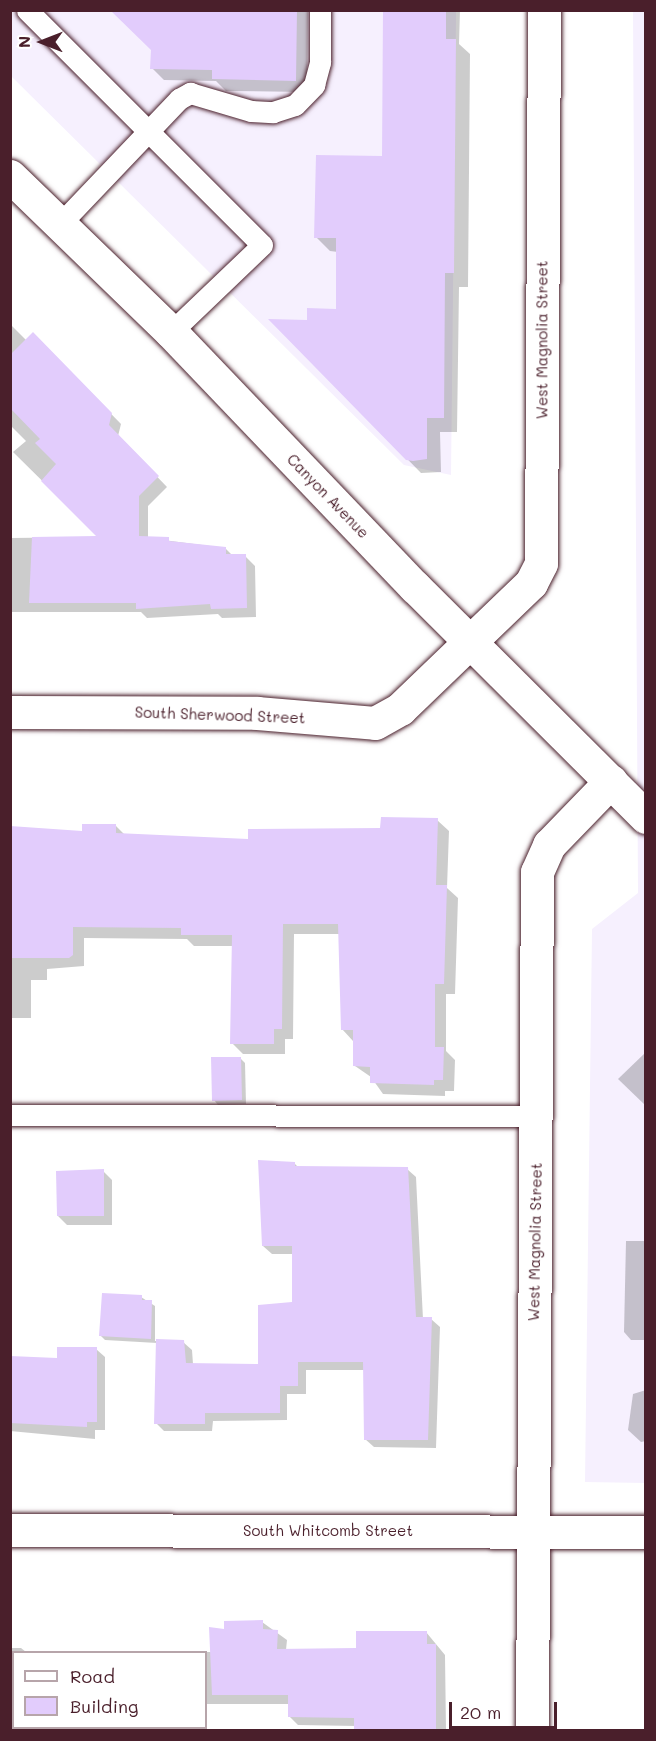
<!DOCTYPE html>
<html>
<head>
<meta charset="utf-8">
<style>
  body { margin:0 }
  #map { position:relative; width:656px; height:1741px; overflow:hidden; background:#fff; font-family:Mali,sans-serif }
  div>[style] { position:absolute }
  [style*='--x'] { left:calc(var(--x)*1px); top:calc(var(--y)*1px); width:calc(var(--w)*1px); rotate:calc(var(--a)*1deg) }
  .built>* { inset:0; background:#f6f0fe }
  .shadow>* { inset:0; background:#0003 }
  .building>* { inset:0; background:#e2ccfc }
  .roads { filter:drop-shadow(0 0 2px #4a1f2b) drop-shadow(0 0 2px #4a1f2b) }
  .lane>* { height:21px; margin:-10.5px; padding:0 10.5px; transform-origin:10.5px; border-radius:10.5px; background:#fff }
  .street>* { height:33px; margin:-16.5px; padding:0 16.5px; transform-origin:16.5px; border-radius:16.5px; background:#fff }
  span { translate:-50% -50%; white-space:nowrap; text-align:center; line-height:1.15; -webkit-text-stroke:6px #fff; paint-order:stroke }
  .street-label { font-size:15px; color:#4a1f2b }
  .frame { position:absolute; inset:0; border:12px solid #4a1f2b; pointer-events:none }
  .legend { position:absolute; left:12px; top:1651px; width:195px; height:78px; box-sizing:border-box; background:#fff; border:2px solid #b7a5aa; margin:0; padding:8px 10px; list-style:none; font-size:18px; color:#4a1f2b }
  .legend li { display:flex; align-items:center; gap:12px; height:30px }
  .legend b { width:30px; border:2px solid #b7a5aa }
  .north { position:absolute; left:12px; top:12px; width:60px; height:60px; -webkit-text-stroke:4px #fff; paint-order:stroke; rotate:270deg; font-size:16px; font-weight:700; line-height:24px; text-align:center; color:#4a1f2b }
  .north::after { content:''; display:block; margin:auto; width:21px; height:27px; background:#4a1f2b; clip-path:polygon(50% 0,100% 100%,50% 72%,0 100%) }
  .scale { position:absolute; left:449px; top:1702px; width:108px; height:27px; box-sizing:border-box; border:3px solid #4a1f2b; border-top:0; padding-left:8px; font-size:18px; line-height:21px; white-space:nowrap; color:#4a1f2b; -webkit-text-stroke:4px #fff; paint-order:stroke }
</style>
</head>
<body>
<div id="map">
  <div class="built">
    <i style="clip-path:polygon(645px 10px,646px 1483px,585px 1482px,592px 929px,638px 893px,633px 11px)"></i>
    <i style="clip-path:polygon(10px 11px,456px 11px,451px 475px,404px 465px,11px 76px)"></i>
  </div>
  <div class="shadow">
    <i style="clip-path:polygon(121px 10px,308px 10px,307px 92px,226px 91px,216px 81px,164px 80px,152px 68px,152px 50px)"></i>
    <i style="clip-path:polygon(385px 10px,460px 10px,459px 44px,470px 54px,468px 287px,459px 287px,457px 432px,440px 432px,441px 472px,421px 473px,271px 320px,308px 322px,338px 311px,338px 252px,330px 251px,316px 237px,383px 157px)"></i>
    <i style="clip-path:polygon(10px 324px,27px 341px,33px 334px,121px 424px,118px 436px,167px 487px,148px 506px,148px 538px,225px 548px,233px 556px,245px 556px,255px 566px,256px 617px,222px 618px,218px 614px,147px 618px,141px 612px,10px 612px,10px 538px,99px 537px,13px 452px,26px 441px,10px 425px)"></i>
    <i style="clip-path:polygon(437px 820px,449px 831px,447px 888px,458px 898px,455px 994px,446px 994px,446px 1051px,455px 1060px,454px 1091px,445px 1091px,445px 1096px,383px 1094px,371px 1077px,355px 1066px,353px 1041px,342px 1029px,339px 934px,294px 934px,293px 1039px,285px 1039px,285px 1054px,243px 1054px,232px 1043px,233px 946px,194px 946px,187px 939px,84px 938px,84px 966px,47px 969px,47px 980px,31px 980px,31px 1018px,10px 1018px,10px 827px,83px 833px,116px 826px,125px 835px,249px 840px,382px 830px)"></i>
    <i style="clip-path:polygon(646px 1052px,646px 1106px,618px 1079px)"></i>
    <i style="clip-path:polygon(240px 1058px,245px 1063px,246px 1104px,218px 1105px,214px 1100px)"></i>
    <i style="clip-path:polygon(294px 1163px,298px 1167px,407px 1169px,416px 1177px,423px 1319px,431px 1319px,440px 1327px,436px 1448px,374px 1447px,365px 1439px,364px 1370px,306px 1370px,306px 1394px,287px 1394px,287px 1420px,213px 1421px,212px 1431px,164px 1431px,156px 1423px,157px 1343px,105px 1340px,101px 1336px,141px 1297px,155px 1306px,155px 1341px,183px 1342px,192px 1350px,193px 1364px,259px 1366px,294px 1303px,293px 1254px,272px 1254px,263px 1246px)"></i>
    <i style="clip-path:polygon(103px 1171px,112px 1180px,112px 1225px,67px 1225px,58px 1216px)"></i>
    <i style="clip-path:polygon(626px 1241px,646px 1241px,646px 1340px,631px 1340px,624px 1332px)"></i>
    <i style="clip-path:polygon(96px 1349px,105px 1357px,105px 1430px,95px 1430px,95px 1439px,10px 1431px,10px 1358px,59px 1360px)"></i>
    <i style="clip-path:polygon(646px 1390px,646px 1441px,641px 1442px,628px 1430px,633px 1394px)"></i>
    <i style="clip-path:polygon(262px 1622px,287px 1640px,286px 1650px,357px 1650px,426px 1632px,445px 1655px,446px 1730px,355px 1730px,356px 1726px,298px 1725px,289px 1716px,289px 1704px,206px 1704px,206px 1652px,145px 1652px,211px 1652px,226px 1630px)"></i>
    <i style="clip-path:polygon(10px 1648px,21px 1648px,26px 1652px,14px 1652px,14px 1728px,197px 1728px,197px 1730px,10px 1730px)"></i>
  </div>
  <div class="building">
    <i style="clip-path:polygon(110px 10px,297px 10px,296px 81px,212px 79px,212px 70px,150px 69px,151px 50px)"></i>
    <i style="clip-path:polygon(383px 10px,446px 10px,446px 39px,456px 39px,454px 273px,445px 273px,444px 418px,427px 418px,427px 459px,413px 461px,406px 460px,268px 319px,307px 320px,307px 308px,336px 309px,336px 238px,314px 238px,316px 155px,382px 156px)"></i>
    <i style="clip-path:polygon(33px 332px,112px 413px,109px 425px,159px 476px,139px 496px,139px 536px,169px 537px,169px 541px,226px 547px,226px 554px,246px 554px,247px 608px,211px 609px,210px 604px,136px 609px,136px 603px,29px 603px,32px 537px,96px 536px,41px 481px,56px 464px,35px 443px,40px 439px,10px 408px,10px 355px)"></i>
    <i style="clip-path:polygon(381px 817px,438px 818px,436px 885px,447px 885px,444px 984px,435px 984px,435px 1047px,444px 1047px,443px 1080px,434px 1080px,434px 1085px,370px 1083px,370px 1067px,353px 1066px,353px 1030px,341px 1030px,338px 924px,283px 924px,282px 1029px,274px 1029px,274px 1044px,230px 1044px,232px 935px,181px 935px,181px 928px,73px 927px,73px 955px,69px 958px,10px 958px,10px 826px,82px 831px,82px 824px,116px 824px,116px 833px,248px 839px,248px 829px,380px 828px)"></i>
    <i style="clip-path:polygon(211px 1057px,241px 1057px,242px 1100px,212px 1101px)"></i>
    <i style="clip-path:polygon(258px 1160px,295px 1162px,295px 1166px,408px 1167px,416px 1317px,432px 1317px,428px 1440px,364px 1440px,363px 1362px,298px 1362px,298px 1386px,280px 1386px,280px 1413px,205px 1413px,205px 1424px,154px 1424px,156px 1339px,184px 1340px,186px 1363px,258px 1364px,258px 1305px,292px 1302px,292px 1246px,262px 1246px)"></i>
    <i style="clip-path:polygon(104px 1169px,104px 1216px,57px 1216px,56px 1171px)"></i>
    <i style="clip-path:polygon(102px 1293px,142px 1295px,142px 1300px,152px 1300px,151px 1339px,99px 1336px)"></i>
    <i style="clip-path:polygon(57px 1347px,97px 1347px,97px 1422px,87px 1422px,87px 1427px,10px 1423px,10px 1356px,57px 1358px)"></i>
    <i style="clip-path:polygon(263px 1620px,263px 1629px,278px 1630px,277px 1649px,356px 1648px,356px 1631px,427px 1631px,427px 1644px,436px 1644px,436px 1731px,354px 1731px,354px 1718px,288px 1717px,288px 1695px,212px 1695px,209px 1627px,224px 1629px,224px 1621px)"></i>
  </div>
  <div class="roads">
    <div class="lane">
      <i style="--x:27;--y:10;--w:332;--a:45"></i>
      <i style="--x:262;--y:245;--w:126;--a:136.3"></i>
      <i style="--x:60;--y:224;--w:173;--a:-46.4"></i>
      <i style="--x:179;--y:99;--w:13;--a:-29"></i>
      <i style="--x:190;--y:93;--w:64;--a:16.4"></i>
      <i style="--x:251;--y:111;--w:22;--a:3"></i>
      <i style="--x:273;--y:112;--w:23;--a:-18"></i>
      <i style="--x:295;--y:105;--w:28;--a:-46"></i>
      <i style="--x:314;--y:85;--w:24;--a:-75"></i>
      <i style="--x:320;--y:62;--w:52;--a:-90"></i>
      <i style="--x:10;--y:1115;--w:527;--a:0.11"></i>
    </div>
    <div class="street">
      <i style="--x:10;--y:176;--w:224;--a:44.1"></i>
      <i style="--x:171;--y:332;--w:353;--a:46.3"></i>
      <i style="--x:415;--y:587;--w:326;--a:44.9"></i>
      <i style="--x:10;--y:712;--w:247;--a:0.2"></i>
      <i style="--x:257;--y:713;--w:118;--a:4.8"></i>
      <i style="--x:375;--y:723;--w:29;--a:-29"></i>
      <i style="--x:400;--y:709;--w:182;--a:-43.9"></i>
      <i style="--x:531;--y:583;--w:22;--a:-63"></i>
      <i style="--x:541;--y:563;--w:553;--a:-89.69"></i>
      <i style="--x:10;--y:1530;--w:636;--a:0.18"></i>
      <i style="--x:532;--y:1730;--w:858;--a:-89.67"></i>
      <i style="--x:537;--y:872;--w:30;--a:-66"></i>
      <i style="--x:549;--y:845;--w:89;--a:-45.9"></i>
    </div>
  </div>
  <div class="street-label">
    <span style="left:542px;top:340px;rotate:-90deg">West Magnolia Street</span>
    <span style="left:328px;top:496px;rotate:46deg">Canyon Avenue</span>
    <span style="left:220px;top:715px;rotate:2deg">South Sherwood Street</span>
    <span style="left:535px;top:1242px;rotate:-89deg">West Magnolia Street</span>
    <span style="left:328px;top:1531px">South Whitcomb Street</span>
  </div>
  <div class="frame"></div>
  <ul class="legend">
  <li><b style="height:8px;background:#fff"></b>Road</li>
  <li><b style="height:16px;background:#e2ccfc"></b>Building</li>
  </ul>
  <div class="north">N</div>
  <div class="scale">20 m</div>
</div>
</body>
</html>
